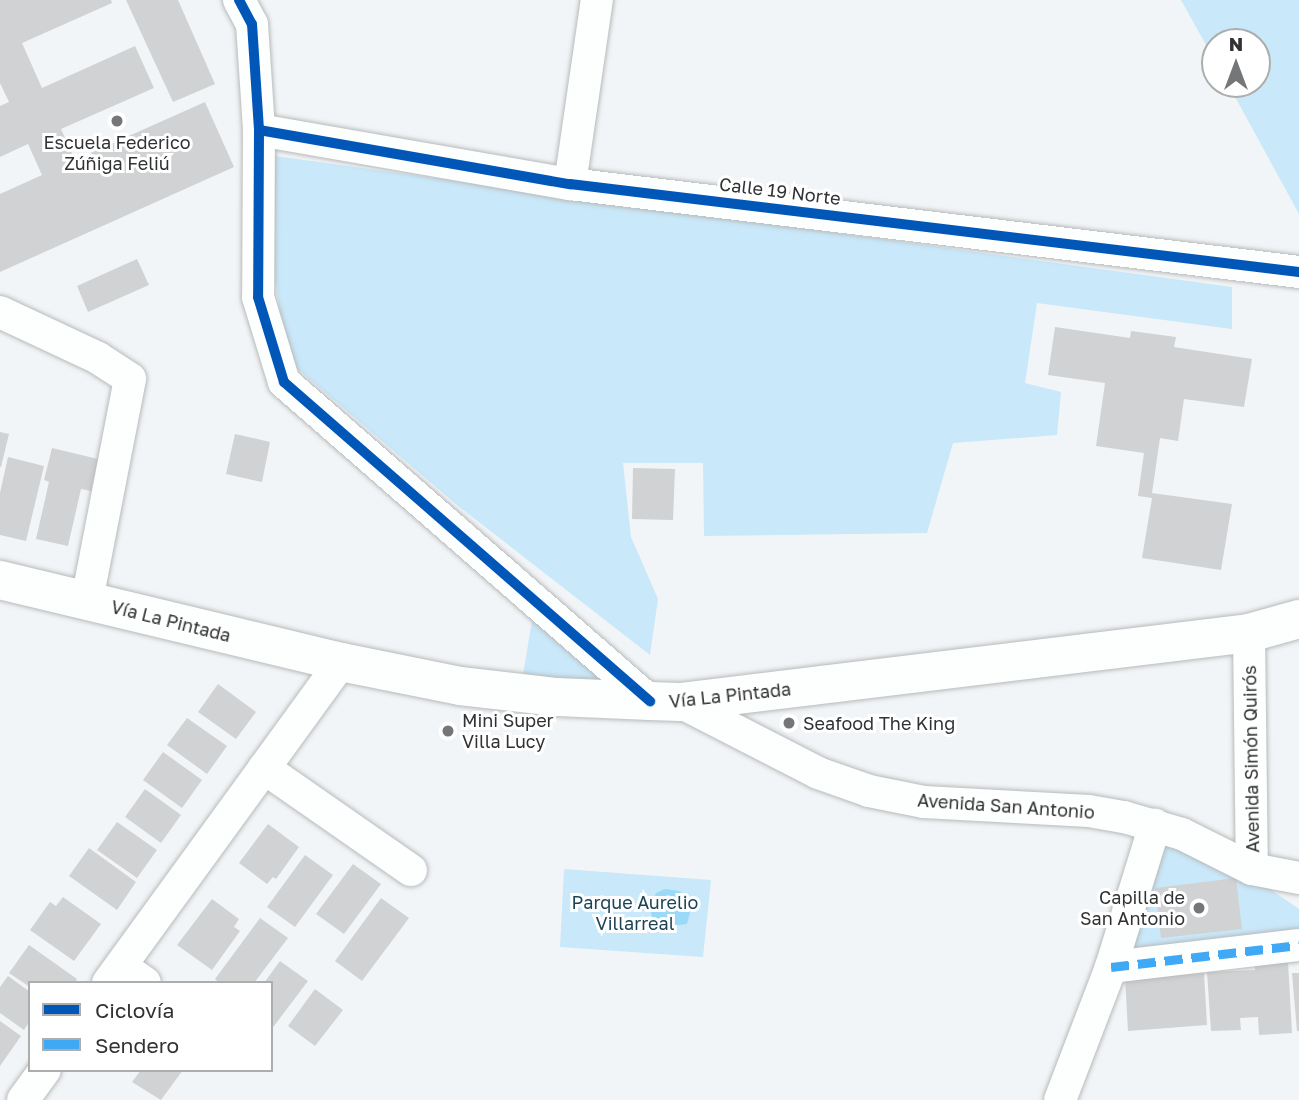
<!DOCTYPE html>
<html>
<head>
<meta charset="utf-8">
<style>
  body { margin:0 }
  #map { position:relative; width:1299px; height:1100px; overflow:hidden; background:#f2f5f7; font-family:"Golos Text",sans-serif }
  div>[style] { position:absolute }
  [style*='--x'] { left:calc(var(--x)*1px); top:calc(var(--y)*1px); width:calc(var(--w)*1px); rotate:calc(var(--a)*1deg) }
  .green>* { inset:0; background:#c9e8f9 }
  .water>* { inset:0; background:#9adaf8 }
  .building>* { inset:0; background:#d0d2d3 }
  .roads { filter:drop-shadow(0 0 2px #b8babb) drop-shadow(0 0 2px #b8babb) }
  .minor>* { height:32px; margin:-16px; padding:0 16px; transform-origin:16px; border-radius:16px; background:#fdfefe }
  .major>* { height:38px; margin:-19px; padding:0 19px; transform-origin:19px; border-radius:19px; background:#fdfefe }
  .quiet>* { height:9px; margin-top:-4.5px; transform-origin:0; background:repeating-linear-gradient(90deg,#3fa9f5 0 18px,transparent 0 27px) }
  .cycleway>* { height:10px; margin:-5px; padding:0 5px; transform-origin:5px; border-radius:5px; background:#0057b8 }
  .dots>* { width:19px; height:19px; translate:-50% -50%; box-sizing:border-box; border:4px solid #fff; border-radius:50% }
  span { translate:-50% -50%; white-space:nowrap; text-align:center; line-height:1.15; -webkit-text-stroke:6px #fff; paint-order:stroke }
  .poi-label { font-size:18px; color:#303233 }
  .left { translate:0 -50%; text-align:left }
  .right { translate:-100% -50%; text-align:right }
  .street-label { font-size:18px; color:#303233 }
  .park-label { font-size:18px; color:#1c4456 }
  .legend { position:absolute; left:28px; top:981px; width:245px; height:91px; box-sizing:border-box; background:#fff; border:2px solid #acadad; margin:0; padding:9px 12px; list-style:none; font-size:21px; color:#303233 }
  .legend li { display:flex; align-items:center; gap:14px; height:35px }
  .legend b { width:35px; border:2px solid #acadad }
  .north { position:absolute; left:1201px; top:28px; width:70px; height:70px; box-sizing:border-box; background:#fff; border:2px solid #acadad; border-radius:50%; rotate:0deg; font-size:19px; font-weight:700; line-height:28px; text-align:center; color:#303233 }
  .north::after { content:''; display:block; margin:auto; width:24px; height:32px; background:#747678; clip-path:polygon(50% 0,100% 100%,50% 72%,0 100%) }
</style>
</head>
<body>
<div id="map">
  <div class="green">
    <i style="clip-path:polygon(1181px 0,1299px 0,1299px 214px,1228px 84px,1257px 84px,1257px 42px,1215px 42px,1215px 61px)"></i>
    <i style="clip-path:polygon(275px 156px,1232px 287px,1232px 329px,1037px 303px,1025px 383px,1061px 392px,1057px 435px,953px 443px,927px 533px,704px 536px,703px 463px,623px 463px,631px 537px,658px 599px,650px 655px,457px 505px,287px 360px,274px 273px)"></i>
    <i style="clip-path:polygon(532px 620px,610px 688px,522px 681px)"></i>
    <i style="clip-path:polygon(1159px 838px,1247px 873px,1299px 909px,1299px 934px,1119px 952px)"></i>
    <i style="clip-path:polygon(564px 869px,711px 880px,703px 957px,560px 947px)"></i>
  </div>
  <div class="water">
    <i style="clip-path:polygon(665px 889px,679px 891px,689px 897px,692px 905px,687px 924px,664px 927px,653px 922px,650px 908px,656px 893px)"></i>
  </div>
  <div class="building">
    <i style="clip-path:polygon(0 0,111px 0,112px 3px,22px 43px,42px 88px,135px 46px,154px 88px,61px 129px,75px 160px,205px 102px,234px 167px,0 272px,0 194px,42px 175px,28px 144px,0 157px,0 106px,9px 102px,0 83px)"></i>
    <i style="clip-path:polygon(126px 0,178px 0,215px 84px,173px 102px)"></i>
    <i style="clip-path:polygon(137px 259px,149px 285px,88px 312px,77px 286px)"></i>
    <i style="clip-path:polygon(1055px 327px,1130px 338px,1131px 331px,1176px 337px,1174px 347px,1252px 359px,1244px 407px,1184px 399px,1178px 441px,1160px 438px,1152px 493px,1232px 504px,1221px 570px,1142px 558px,1152px 498px,1138px 496px,1144px 453px,1096px 446px,1105px 383px,1048px 375px)"></i>
    <i style="clip-path:polygon(0 432px,9px 434px,1px 467px,0 467px)"></i>
    <i style="clip-path:polygon(235px 434px,270px 442px,262px 482px,226px 474px)"></i>
    <i style="clip-path:polygon(52px 448px,98px 459px,91px 491px,81px 489px,68px 546px,36px 539px,49px 482px,44px 480px)"></i>
    <i style="clip-path:polygon(8px 457px,44px 466px,26px 541px,0 535px,0 493px)"></i>
    <i style="clip-path:polygon(633px 468px,675px 469px,673px 520px,632px 519px)"></i>
    <i style="clip-path:polygon(218px 684px,256px 712px,236px 739px,198px 712px)"></i>
    <i style="clip-path:polygon(187px 718px,227px 746px,207px 774px,167px 745px)"></i>
    <i style="clip-path:polygon(163px 752px,202px 780px,182px 808px,143px 780px)"></i>
    <i style="clip-path:polygon(145px 789px,181px 815px,161px 843px,125px 817px)"></i>
    <i style="clip-path:polygon(117px 822px,157px 850px,137px 878px,97px 850px)"></i>
    <i style="clip-path:polygon(268px 824px,299px 847px,276px 879px,273px 877px,267px 884px,239px 863px)"></i>
    <i style="clip-path:polygon(89px 848px,136px 882px,117px 910px,69px 876px)"></i>
    <i style="clip-path:polygon(305px 855px,333px 875px,295px 927px,267px 907px)"></i>
    <i style="clip-path:polygon(353px 864px,381px 884px,344px 934px,316px 914px)"></i>
    <i style="clip-path:polygon(1236px 878px,1242px 929px,1161px 938px,1155px 888px)"></i>
    <i style="clip-path:polygon(63px 897px,101px 924px,74px 961px,30px 930px,50px 902px,56px 906px)"></i>
    <i style="clip-path:polygon(381px 898px,409px 918px,362px 981px,335px 961px)"></i>
    <i style="clip-path:polygon(212px 899px,239px 919px,234px 927px,240px 931px,212px 970px,177px 945px)"></i>
    <i style="clip-path:polygon(260px 918px,288px 938px,254px 983px,219px 983px,215px 979px)"></i>
    <i style="clip-path:polygon(29px 945px,77px 979px,75px 983px,30px 983px,30px 987px,9px 973px)"></i>
    <i style="clip-path:polygon(280px 961px,308px 981px,271px 1030px,271px 983px,264px 983px)"></i>
    <i style="clip-path:polygon(1288px 962px,1292px 1033px,1259px 1035px,1258px 1017px,1240px 1018px,1241px 1030px,1211px 1031px,1207px 972px,1255px 970px,1255px 963px)"></i>
    <i style="clip-path:polygon(1204px 973px,1207px 1025px,1128px 1031px,1125px 977px)"></i>
    <i style="clip-path:polygon(1292px 973px,1299px 973px,1299px 1031px,1297px 1031px)"></i>
    <i style="clip-path:polygon(8px 976px,30px 992px,30px 1021px,24px 1030px,0 1013px,0 987px)"></i>
    <i style="clip-path:polygon(315px 989px,343px 1010px,315px 1046px,288px 1026px)"></i>
    <i style="clip-path:polygon(0 1021px,21px 1036px,0 1066px)"></i>
    <i style="clip-path:polygon(141px 1070px,183px 1070px,161px 1100px,132px 1082px)"></i>
  </div>
  <div class="roads">
    <div class="minor">
      <i style="--x:239;--y:0;--w:27;--a:62"></i>
      <i style="--x:252;--y:24;--w:106;--a:86.2"></i>
      <i style="--x:259;--y:130;--w:167;--a:90.3"></i>
      <i style="--x:258;--y:297;--w:89;--a:73"></i>
      <i style="--x:284;--y:382;--w:486;--a:41.1"></i>
      <i style="--x:259;--y:130;--w:316;--a:9.9"></i>
      <i style="--x:570;--y:184;--w:734;--a:6.88"></i>
      <i style="--x:570;--y:184;--w:186;--a:-81.7"></i>
      <i style="--x:0;--y:312;--w:108;--a:25.1"></i>
      <i style="--x:98;--y:358;--w:38;--a:33"></i>
      <i style="--x:130;--y:379;--w:226;--a:101"></i>
      <i style="--x:1249;--y:633;--w:236;--a:89.3"></i>
      <i style="--x:680;--y:702;--w:155;--a:27.2"></i>
      <i style="--x:818;--y:773;--w:54;--a:19.4"></i>
      <i style="--x:869;--y:791;--w:56;--a:11.3"></i>
      <i style="--x:924;--y:802;--w:165;--a:3.1"></i>
      <i style="--x:1089;--y:811;--w:36;--a:10"></i>
      <i style="--x:1124;--y:817;--w:60;--a:16.3"></i>
      <i style="--x:1182;--y:834;--w:78;--a:26.6"></i>
      <i style="--x:1252;--y:869;--w:48;--a:10.8"></i>
      <i style="--x:264;--y:768;--w:179;--a:34.8"></i>
      <i style="--x:121;--y:966;--w:29;--a:35"></i>
      <i style="--x:1111;--y:967;--w:189;--a:-6.7"></i>
      <i style="--x:108;--y:983;--w:397;--a:-54"></i>
      <i style="--x:23;--y:1100;--w:37;--a:-54"></i>
      <i style="--x:1060;--y:1100;--w:142;--a:-69"></i>
      <i style="--x:1111;--y:967;--w:149;--a:-72.8"></i>
    </div>
    <div class="major">
      <i style="--x:0;--y:580;--w:351;--a:13.5"></i>
      <i style="--x:341;--y:662;--w:121;--a:11.4"></i>
      <i style="--x:460;--y:686;--w:98;--a:6.5"></i>
      <i style="--x:557;--y:697;--w:93;--a:2.5"></i>
      <i style="--x:650;--y:701;--w:30;--a:2"></i>
      <i style="--x:680;--y:702;--w:573;--a:-6.91"></i>
      <i style="--x:1249;--y:633;--w:52;--a:-15.6"></i>
    </div>
  </div>
  <div class="quiet">
    <i style="--x:1111;--y:967;--w:189;--a:-6.7"></i>
  </div>
  <div class="cycleway">
    <i style="--x:239;--y:0;--w:27;--a:62"></i>
    <i style="--x:252;--y:24;--w:106;--a:86.2"></i>
    <i style="--x:259;--y:130;--w:167;--a:90.3"></i>
    <i style="--x:258;--y:297;--w:89;--a:73"></i>
    <i style="--x:284;--y:382;--w:486;--a:41.1"></i>
    <i style="--x:259;--y:130;--w:316;--a:9.9"></i>
    <i style="--x:570;--y:184;--w:734;--a:6.88"></i>
  </div>
  <div class="dots">
    <i style="left:117px;top:121px;background:#747678"></i>
    <i style="left:789px;top:723px;background:#747678"></i>
    <i style="left:448px;top:731px;background:#747678"></i>
    <i style="left:1199px;top:908px;background:#747678"></i>
  </div>
  <div class="poi-label">
    <span style="left:117px;top:153px">Escuela Federico<br>Zúñiga Feliú</span>
    <span class="left" style="left:462px;top:731px">Mini Super<br>Villa Lucy</span>
    <span class="left" style="left:803px;top:723px">Seafood The King</span>
    <span class="right" style="left:1185px;top:908px">Capilla de<br>San Antonio</span>
  </div>
  <div class="street-label">
    <span style="left:780px;top:191px;rotate:7deg">Calle 19 Norte</span>
    <span style="left:171px;top:621px;rotate:14deg">Vía La Pintada</span>
    <span style="left:730px;top:695px;rotate:-6deg">Vía La Pintada</span>
    <span style="left:1251px;top:759px;rotate:-91deg">Avenida Simón Quirós</span>
    <span style="left:1006px;top:806px;rotate:4deg">Avenida San Antonio</span>
  </div>
  <div class="park-label">
    <span style="left:635px;top:913px">Parque Aurelio<br>Villarreal</span>
  </div>
  <ul class="legend">
  <li><b style="height:9px;background:#0057b8"></b>Ciclovía</li>
  <li><b style="height:9px;background:#3fa9f5"></b>Sendero</li>
  </ul>
  <div class="north">N</div>
</div>
</body>
</html>
